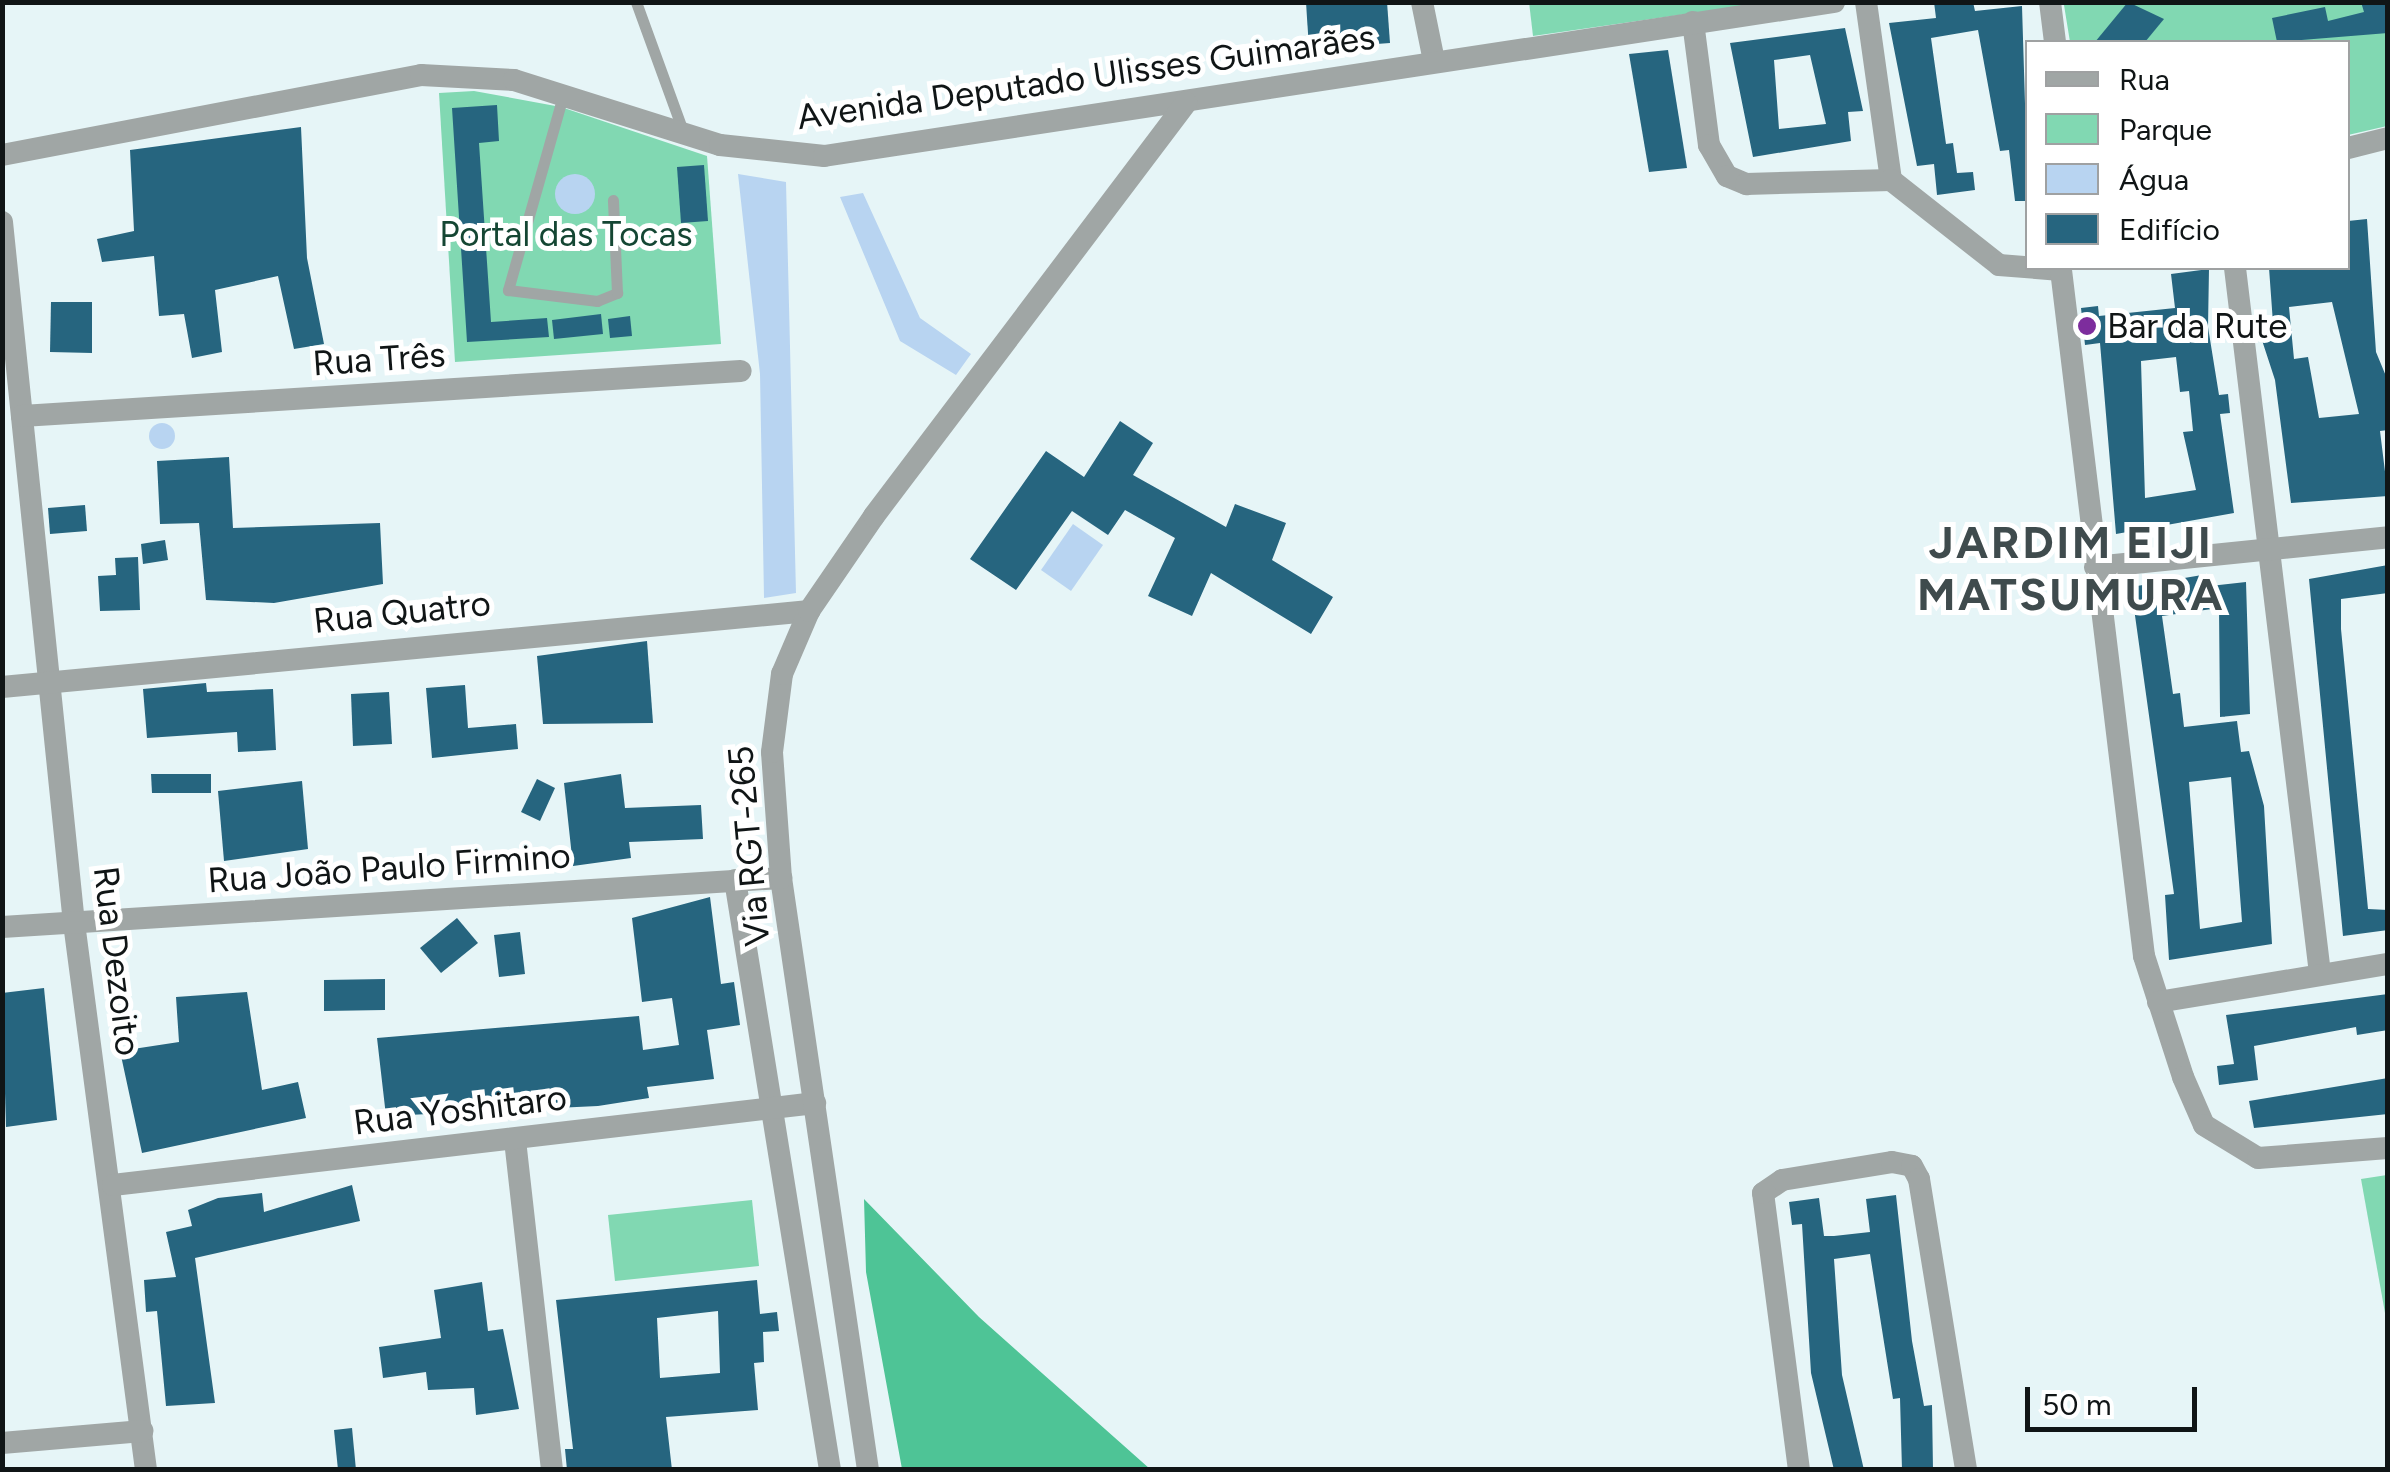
<!DOCTYPE html>
<html>
<head>
<meta charset="utf-8">
<style>
  body { margin:0 }
  #map { position:relative; width:2390px; height:1472px; overflow:hidden; background:#e6f5f7; font-family:Figtree,sans-serif }
  div>[style] { position:absolute }
  [style*='--x'] { left:calc(var(--x)*1px); top:calc(var(--y)*1px); width:calc(var(--w)*1px); rotate:calc(var(--a)*1deg) }
  .green>* { inset:0; background:#81d8b2 }
  .forest>* { inset:0; background:#4ec496 }
  .water>* { inset:0; background:#b8d4f1 }
  .round { border-radius:50% }
  .building>* { inset:0; background:#26657f }
  .service>* { height:11px; margin:-5.5px; padding:0 5.5px; transform-origin:5.5px; border-radius:5.5px; background:#a0a6a5 }
  .minor>* { height:22px; margin:-11px; padding:0 11px; transform-origin:11px; border-radius:11px; background:#a0a6a5 }
  .dots>* { width:28px; height:28px; translate:-50% -50%; box-sizing:border-box; border:5px solid #fff; border-radius:50% }
  span { translate:-50% -50%; white-space:nowrap; text-align:center; line-height:1.15; -webkit-text-stroke:10px #fff; paint-order:stroke }
  .street-label { font-size:35px; color:#101516 }
  .park-label { font-size:35px; color:#144633 }
  .poi-label { font-size:35px; color:#101516 }
  .left { translate:0 -50%; text-align:left }
  .district-label { font-size:45px; color:#3f4b4d; font-weight:700; letter-spacing:2.5px }
  .frame { position:absolute; inset:0; border:5px solid #101516; pointer-events:none }
  .legend { position:absolute; left:2025px; top:40px; width:325px; height:230px; box-sizing:border-box; background:#fff; border:2px solid #9fa1a2; margin:0; padding:12px 18px; list-style:none; font-size:30px; color:#101516 }
  .legend li { display:flex; align-items:center; gap:20px; height:50px }
  .legend b { width:50px; border:2px solid #9fa1a2 }
  .scale { position:absolute; left:2025px; top:1387px; width:172px; height:45px; box-sizing:border-box; border:5px solid #101516; border-top:0; padding-left:12px; font-size:30px; line-height:35px; white-space:nowrap; color:#101516; -webkit-text-stroke:8px #fff; paint-order:stroke }
</style>
</head>
<body>
<div id="map">
  <div class="green">
    <i style="clip-path:polygon(1529px 2px,1763px 3px,1533px 36px)"></i>
    <i style="clip-path:polygon(2387px 3px,2387px 126px,2348px 135px,2348px 42px,2070px 42px,2064px 5px)"></i>
    <i style="clip-path:polygon(474px 91px,561px 107px,707px 156px,721px 344px,455px 362px,439px 93px)"></i>
    <i style="clip-path:polygon(2387px 1175px,2388px 1175px,2387px 1324px,2361px 1179px)"></i>
    <i style="clip-path:polygon(752px 1200px,759px 1266px,615px 1281px,608px 1215px)"></i>
  </div>
  <div class="forest">
    <i style="clip-path:polygon(864px 1199px,979px 1317px,1150px 1469px,902px 1469px,866px 1272px)"></i>
  </div>
  <div class="water">
    <i style="clip-path:polygon(738px 174px,786px 182px,796px 593px,764px 598px,760px 374px)"></i>
    <i class="round" style="left:555px;top:174px;width:40px;height:40px"></i>
    <i style="clip-path:polygon(863px 193px,920px 318px,971px 354px,956px 375px,900px 341px,840px 197px)"></i>
    <i class="round" style="left:149px;top:423px;width:26px;height:26px"></i>
    <i style="clip-path:polygon(1073px 524px,1103px 545px,1071px 591px,1041px 570px)"></i>
  </div>
  <div class="building">
    <i style="clip-path:polygon(1306px 2px,1387px 2px,1390px 43px,1309px 49px)"></i>
    <i style="clip-path:polygon(1934px 2px,1973px 2px,1975px 11px,2022px 6px,2028px 201px,2015px 201px,2009px 150px,2000px 151px,1978px 30px,1931px 38px,1946px 144px,1953px 143px,1957px 173px,1973px 172px,1975px 190px,1937px 195px,1934px 164px,1917px 166px,1889px 23px,1936px 18px)"></i>
    <i style="clip-path:polygon(2128px 2px,2164px 19px,2145px 42px,2095px 42px)"></i>
    <i style="clip-path:polygon(2361px 2px,2388px 2px,2388px 33px,2277px 42px,2272px 18px,2325px 7px,2328px 21px,2364px 12px)"></i>
    <i style="clip-path:polygon(evenodd,1845px 28px,1863px 111px,1848px 112px,1851px 141px,1753px 157px,1730px 43px,1845px 28px,1810px 55px,1826px 124px,1779px 129px,1774px 60px,1810px 55px)"></i>
    <i style="clip-path:polygon(1668px 50px,1687px 168px,1649px 172px,1629px 54px)"></i>
    <i style="clip-path:polygon(497px 105px,499px 141px,479px 143px,491px 322px,547px 318px,549px 337px,467px 342px,452px 108px)"></i>
    <i style="clip-path:polygon(301px 127px,307px 258px,324px 344px,294px 349px,278px 276px,215px 290px,222px 352px,192px 358px,184px 314px,159px 316px,154px 256px,102px 262px,97px 239px,134px 231px,130px 150px)"></i>
    <i style="clip-path:polygon(704px 165px,708px 221px,681px 223px,677px 167px)"></i>
    <i style="clip-path:polygon(evenodd,2367px 219px,2376px 352px,2388px 381px,2388px 430px,2380px 431px,2388px 496px,2291px 503px,2275px 380px,2257px 325px,2273px 323px,2269px 268px,2348px 268px,2348px 221px,2367px 219px,2332px 302px,2359px 414px,2319px 418px,2308px 357px,2294px 359px,2289px 307px,2332px 302px)"></i>
    <i style="clip-path:polygon(evenodd,2209px 269px,2208px 327px,2219px 395px,2228px 394px,2230px 413px,2220px 414px,2234px 513px,2116px 534px,2100px 343px,2085px 345px,2081px 308px,2098px 306px,2099px 316px,2175px 308px,2171px 274px,2209px 269px,2176px 357px,2180px 392px,2189px 391px,2193px 431px,2183px 432px,2196px 490px,2145px 498px,2141px 361px,2176px 357px)"></i>
    <i style="clip-path:polygon(51px 302px,92px 302px,92px 353px,50px 352px)"></i>
    <i style="clip-path:polygon(601px 314px,603px 334px,554px 339px,552px 320px)"></i>
    <i style="clip-path:polygon(630px 316px,632px 336px,610px 338px,608px 319px)"></i>
    <i style="clip-path:polygon(1120px 421px,1153px 443px,1133px 475px,1226px 527px,1235px 504px,1286px 523px,1272px 560px,1333px 597px,1311px 634px,1211px 573px,1192px 616px,1148px 596px,1175px 538px,1125px 510px,1108px 535px,1072px 511px,1016px 590px,970px 559px,1046px 451px,1084px 477px)"></i>
    <i style="clip-path:polygon(229px 457px,233px 528px,380px 523px,383px 584px,274px 603px,206px 600px,199px 523px,160px 524px,157px 461px)"></i>
    <i style="clip-path:polygon(85px 505px,87px 531px,50px 534px,48px 508px)"></i>
    <i style="clip-path:polygon(165px 540px,168px 560px,143px 564px,141px 544px)"></i>
    <i style="clip-path:polygon(138px 557px,140px 610px,100px 611px,98px 576px,116px 575px,115px 558px)"></i>
    <i style="clip-path:polygon(2388px 565px,2388px 593px,2341px 599px,2341px 629px,2368px 909px,2388px 910px,2388px 930px,2343px 936px,2309px 579px)"></i>
    <i style="clip-path:polygon(evenodd,2208px 574px,2210px 586px,2246px 582px,2250px 714px,2220px 717px,2219px 608px,2162px 616px,2173px 694px,2180px 693px,2184px 727px,2237px 721px,2241px 752px,2249px 751px,2264px 806px,2272px 944px,2169px 960px,2165px 895px,2174px 894px,2131px 587px,2208px 574px,2231px 777px,2242px 922px,2200px 929px,2189px 782px,2231px 777px)"></i>
    <i style="clip-path:polygon(647px 641px,653px 723px,543px 724px,537px 656px)"></i>
    <i style="clip-path:polygon(206px 683px,207px 692px,273px 689px,276px 750px,238px 752px,237px 732px,147px 738px,143px 689px)"></i>
    <i style="clip-path:polygon(465px 685px,468px 728px,516px 724px,518px 749px,432px 758px,426px 688px)"></i>
    <i style="clip-path:polygon(389px 692px,392px 744px,353px 746px,351px 694px)"></i>
    <i style="clip-path:polygon(151px 774px,211px 774px,211px 793px,152px 793px)"></i>
    <i style="clip-path:polygon(621px 774px,625px 808px,701px 805px,703px 839px,629px 842px,631px 858px,573px 866px,564px 783px)"></i>
    <i style="clip-path:polygon(537px 779px,555px 788px,540px 821px,521px 812px)"></i>
    <i style="clip-path:polygon(302px 781px,308px 849px,224px 861px,218px 791px)"></i>
    <i style="clip-path:polygon(710px 897px,721px 984px,734px 982px,740px 1025px,707px 1030px,714px 1079px,647px 1087px,649px 1098px,598px 1106px,386px 1116px,377px 1038px,639px 1016px,643px 1050px,679px 1045px,672px 998px,642px 1002px,632px 918px)"></i>
    <i style="clip-path:polygon(457px 918px,478px 943px,441px 973px,420px 948px)"></i>
    <i style="clip-path:polygon(520px 932px,525px 974px,499px 977px,494px 935px)"></i>
    <i style="clip-path:polygon(385px 979px,385px 1010px,324px 1011px,324px 980px)"></i>
    <i style="clip-path:polygon(44px 988px,57px 1120px,6px 1127px,2px 993px)"></i>
    <i style="clip-path:polygon(247px 992px,262px 1090px,298px 1082px,306px 1118px,142px 1153px,120px 1051px,179px 1042px,176px 997px)"></i>
    <i style="clip-path:polygon(2388px 994px,2388px 1030px,2357px 1035px,2356px 1027px,2254px 1046px,2258px 1080px,2219px 1085px,2217px 1066px,2234px 1064px,2226px 1015px)"></i>
    <i style="clip-path:polygon(2388px 1078px,2388px 1114px,2254px 1128px,2249px 1101px)"></i>
    <i style="clip-path:polygon(352px 1185px,360px 1221px,195px 1258px,215px 1403px,166px 1406px,157px 1311px,146px 1312px,144px 1280px,176px 1277px,166px 1232px,192px 1226px,188px 1210px,218px 1198px,262px 1193px,264px 1212px)"></i>
    <i style="clip-path:polygon(1896px 1195px,1912px 1341px,1924px 1406px,1932px 1405px,1933px 1470px,1902px 1470px,1900px 1398px,1893px 1399px,1870px 1254px,1834px 1259px,1842px 1375px,1864px 1470px,1834px 1470px,1811px 1373px,1802px 1224px,1792px 1225px,1789px 1202px,1819px 1198px,1824px 1236px,1834px 1236px,1870px 1232px,1866px 1199px)"></i>
    <i style="clip-path:polygon(evenodd,757px 1280px,760px 1314px,777px 1312px,779px 1331px,763px 1332px,764px 1362px,754px 1363px,758px 1410px,666px 1417px,672px 1470px,567px 1470px,565px 1449px,573px 1449px,556px 1300px,757px 1280px,718px 1311px,720px 1373px,660px 1378px,657px 1318px,718px 1311px)"></i>
    <i style="clip-path:polygon(482px 1282px,488px 1331px,503px 1329px,519px 1409px,476px 1415px,474px 1388px,428px 1390px,426px 1372px,383px 1378px,379px 1347px,441px 1338px,434px 1290px)"></i>
    <i style="clip-path:polygon(352px 1428px,356px 1470px,338px 1470px,334px 1430px)"></i>
  </div>
  <div class="service">
    <i style="--x:636;--y:2;--w:140;--a:70"></i>
    <i style="--x:564;--y:92;--w:206;--a:105.8"></i>
    <i style="--x:508;--y:290;--w:90;--a:7"></i>
    <i style="--x:597;--y:301;--w:22;--a:-22"></i>
    <i style="--x:617;--y:293;--w:93;--a:-92.5"></i>
  </div>
  <div class="minor">
    <i style="--x:1422;--y:2;--w:60;--a:78.5"></i>
    <i style="--x:1866;--y:2;--w:180;--a:82"></i>
    <i style="--x:2050;--y:2;--w:40;--a:82.9"></i>
    <i style="--x:1693;--y:22;--w:124;--a:82.6"></i>
    <i style="--x:1709;--y:145;--w:36;--a:60"></i>
    <i style="--x:1727;--y:176;--w:21;--a:23"></i>
    <i style="--x:1746;--y:184;--w:145;--a:-1.6"></i>
    <i style="--x:1891;--y:180;--w:137;--a:38.2"></i>
    <i style="--x:1999;--y:265;--w:62;--a:4.6"></i>
    <i style="--x:2348;--y:148;--w:41;--a:-14"></i>
    <i style="--x:2;--y:155;--w:427;--a:-10.8"></i>
    <i style="--x:421;--y:75;--w:93;--a:3.1"></i>
    <i style="--x:514;--y:80;--w:216;--a:17.5"></i>
    <i style="--x:720;--y:145;--w:105;--a:6"></i>
    <i style="--x:824;--y:156;--w:1022;--a:-8.67"></i>
    <i style="--x:2;--y:222;--w:705;--a:84.14"></i>
    <i style="--x:74;--y:923;--w:552;--a:82.5"></i>
    <i style="--x:2235;--y:268;--w:710;--a:83.13"></i>
    <i style="--x:2061;--y:270;--w:691;--a:83.1"></i>
    <i style="--x:2144;--y:956;--w:127;--a:72.1"></i>
    <i style="--x:2183;--y:1077;--w:52;--a:66.4"></i>
    <i style="--x:2204;--y:1125;--w:63;--a:31.4"></i>
    <i style="--x:2258;--y:1158;--w:130;--a:-4.4"></i>
    <i style="--x:22;--y:416;--w:720;--a:-3.58"></i>
    <i style="--x:2095;--y:567;--w:295;--a:-5.8"></i>
    <i style="--x:2;--y:687;--w:811;--a:-5.38"></i>
    <i style="--x:735;--y:880;--w:598;--a:80.85"></i>
    <i style="--x:2;--y:927;--w:781;--a:-3.6"></i>
    <i style="--x:2158;--y:1002;--w:233;--a:-9.4"></i>
    <i style="--x:515;--y:1140;--w:332;--a:83.6"></i>
    <i style="--x:113;--y:1185;--w:707;--a:-6.66"></i>
    <i style="--x:2;--y:1443;--w:141;--a:-4.9"></i>
    <i style="--x:868;--y:1470;--w:598;--a:-98.36"></i>
    <i style="--x:781;--y:878;--w:126;--a:-94.1"></i>
    <i style="--x:772;--y:752;--w:79;--a:-82.7"></i>
    <i style="--x:782;--y:674;--w:69;--a:-66.8"></i>
    <i style="--x:809;--y:611;--w:115;--a:-55.6"></i>
    <i style="--x:874;--y:516;--w:518;--a:-52.93"></i>
    <i style="--x:1799;--y:1470;--w:279;--a:-97.4"></i>
    <i style="--x:1763;--y:1193;--w:23;--a:-34"></i>
    <i style="--x:1782;--y:1180;--w:111;--a:-9.3"></i>
    <i style="--x:1892;--y:1162;--w:20;--a:11"></i>
    <i style="--x:1912;--y:1166;--w:15;--a:62"></i>
    <i style="--x:1919;--y:1179;--w:295;--a:80.8"></i>
  </div>
  <div class="dots">
    <i style="left:2087px;top:326px;background:#7d2d9d"></i>
  </div>
  <div class="street-label">
    <span style="left:1086px;top:77px;rotate:-8deg">Avenida Deputado Ulisses Guimarães</span>
    <span style="left:379px;top:359px;rotate:-4deg">Rua Três</span>
    <span style="left:402px;top:612px;rotate:-6deg">Rua Quatro</span>
    <span style="left:749px;top:846px;rotate:-95deg">Via RGT-265</span>
    <span style="left:389px;top:868px;rotate:-4deg">Rua João Paulo Firmino</span>
    <span style="left:117px;top:961px;rotate:83deg">Rua Dezoito</span>
    <span style="left:460px;top:1110px;rotate:-7deg">Rua Yoshitaro</span>
  </div>
  <div class="park-label">
    <span style="left:566px;top:234px">Portal das Tocas</span>
  </div>
  <div class="poi-label">
    <span class="left" style="left:2107px;top:326px">Bar da Rute</span>
  </div>
  <div class="district-label">
    <span style="left:2071px;top:569px">JARDIM EIJI<br>MATSUMURA</span>
  </div>
  <div class="frame"></div>
  <ul class="legend">
  <li><b style="height:12px;background:#a0a6a5"></b>Rua</li>
  <li><b style="height:28px;background:#81d8b2"></b>Parque</li>
  <li><b style="height:28px;background:#b8d4f1"></b>Água</li>
  <li><b style="height:28px;background:#26657f"></b>Edifício</li>
  </ul>
  <div class="scale">50 m</div>
</div>
</body>
</html>
